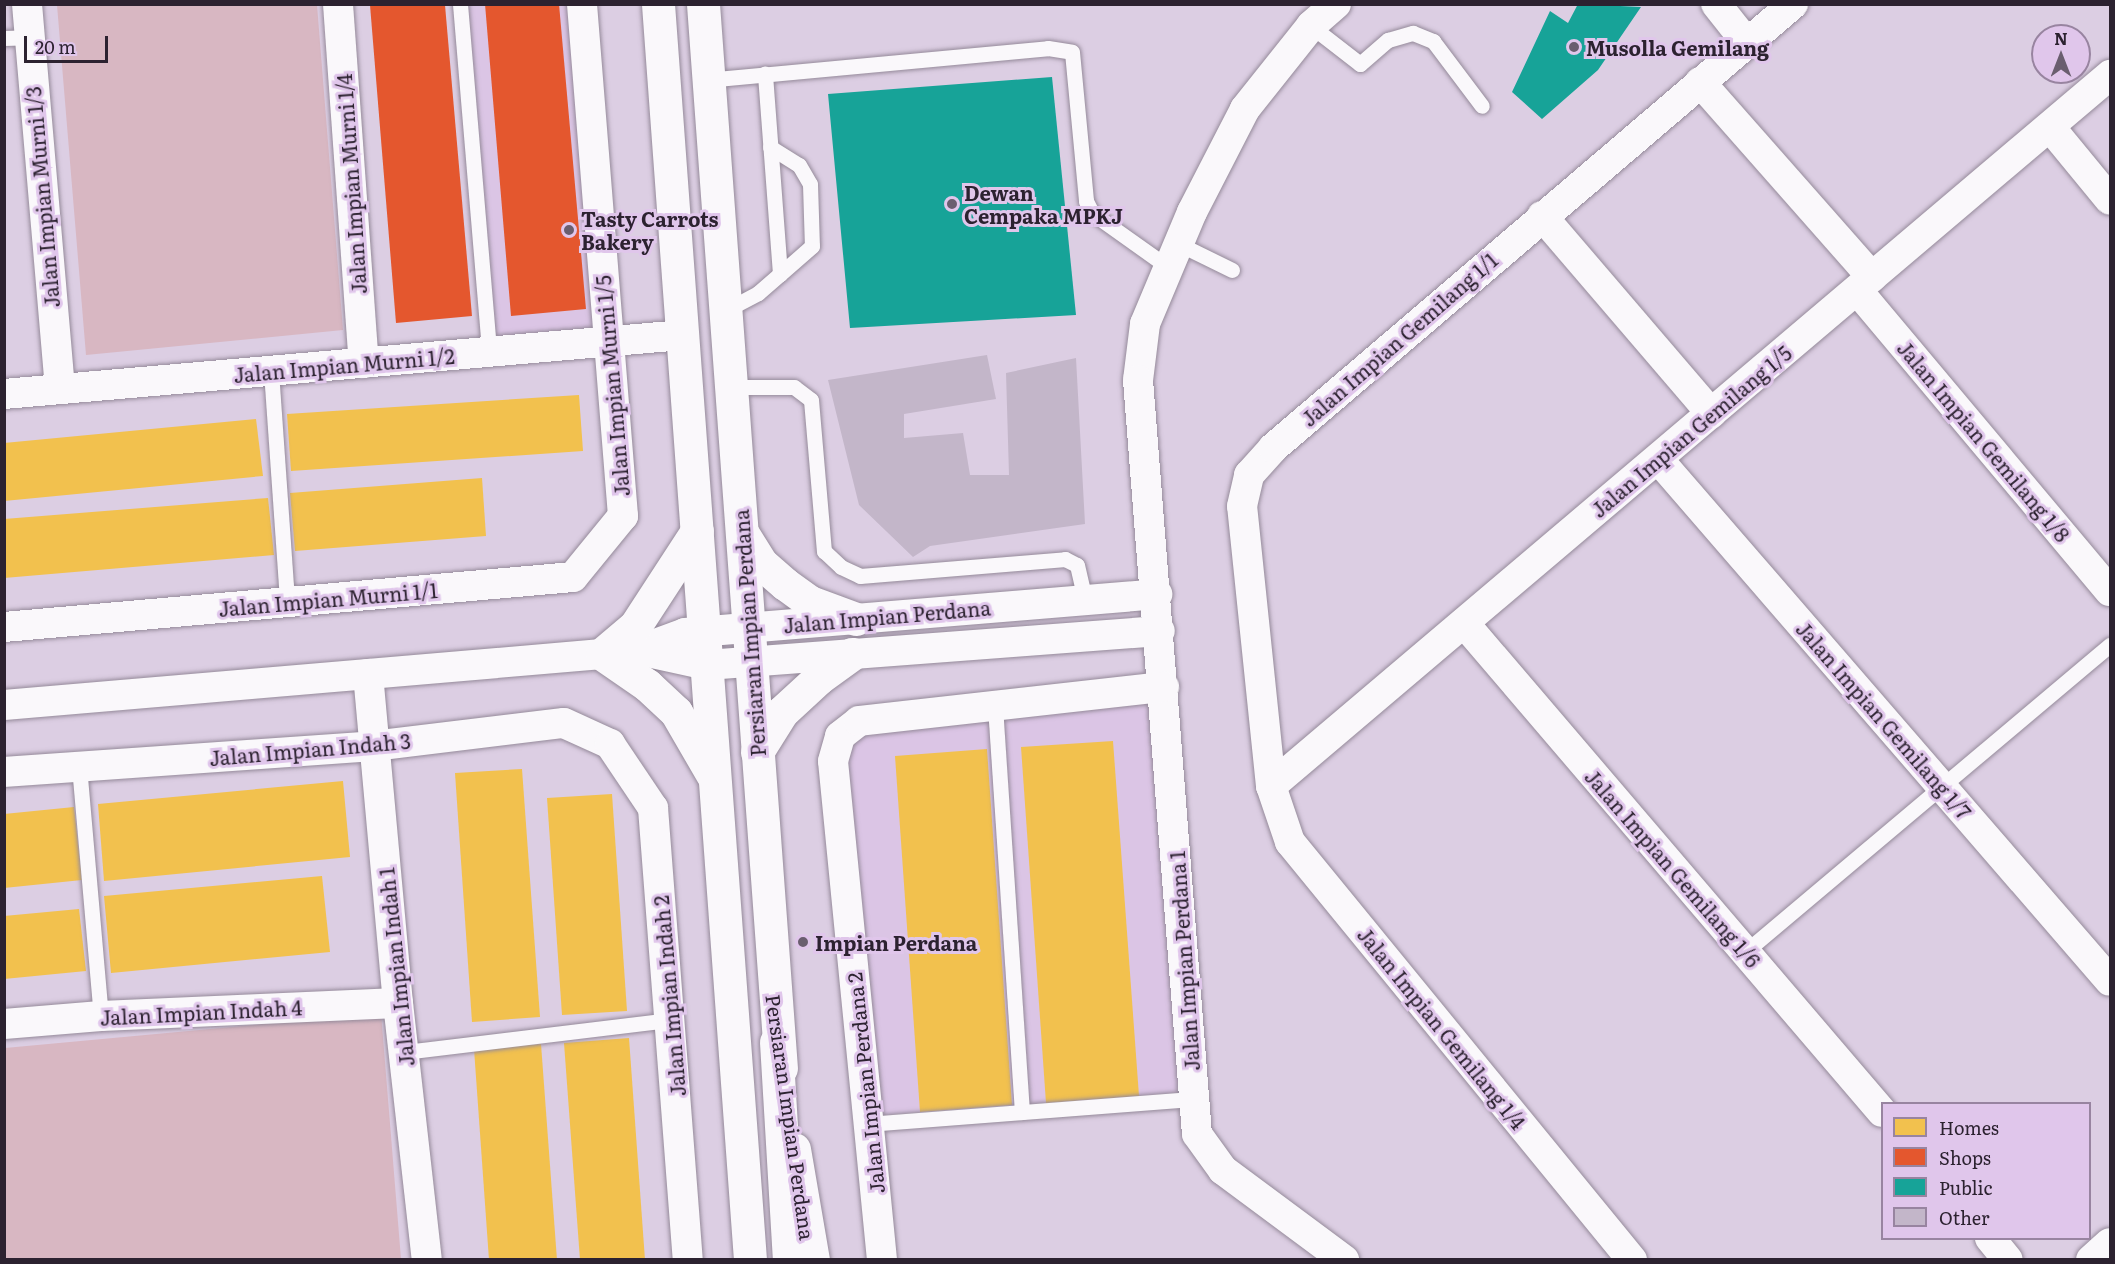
<!DOCTYPE html>
<html>
<head>
<meta charset="utf-8">
<style>
  body { margin:0 }
  #map { position:relative; width:2115px; height:1264px; overflow:hidden; background:#dccee3; font-family:Literata,serif }
  div>[style] { position:absolute }
  [style*='--x'] { left:calc(var(--x)*1px); top:calc(var(--y)*1px); width:calc(var(--w)*1px); rotate:calc(var(--a)*1deg) }
  .built>* { inset:0; background:#dbc5e5 }
  .green>* { inset:0; background:#d8b7c2 }
  .homes>* { inset:0; background:#f2c14e }
  .shops>* { inset:0; background:#e4572e }
  .public>* { inset:0; background:#17a398 }
  .building>* { inset:0; background:#c3b6c9 }
  .roads { filter:drop-shadow(0 0 2px #958a9a) drop-shadow(0 0 2px #958a9a) }
  .service>* { height:15px; margin:-7.5px; padding:0 7.5px; transform-origin:7.5px; border-radius:7.5px; background:#faf8fb }
  .minor>* { height:30px; margin:-15px; padding:0 15px; transform-origin:15px; border-radius:15px; background:#faf8fb }
  .tertiary>* { height:33px; margin:-16.5px; padding:0 16.5px; transform-origin:16.5px; border-radius:16.5px; background:#faf8fb }
  .trunk>* { height:33px; margin:-16.5px; padding:0 16.5px; transform-origin:16.5px; border-radius:16.5px; background:#faf8fb }
  .dots>* { width:16px; height:16px; translate:-50% -50%; box-sizing:border-box; border:3px solid #e0c6eb; border-radius:50% }
  span { translate:-50% -50%; white-space:nowrap; text-align:center; line-height:1.15; -webkit-text-stroke:6px #e0c6eb; paint-order:stroke }
  .poi-label { font-size:20px; color:#2c2230; font-weight:700 }
  .left { translate:0 -50%; text-align:left }
  .street-label { font-size:20px; color:#2c2230 }
  .frame { position:absolute; inset:0; border:6px solid #2c2230; pointer-events:none }
  .legend { position:absolute; left:1881px; top:1102px; width:210px; height:138px; box-sizing:border-box; background:#e0c6eb; border:2px solid #9884a0; margin:0; padding:8px 10px; list-style:none; font-size:18px; color:#2c2230 }
  .legend li { display:flex; align-items:center; gap:12px; height:30px }
  .legend b { width:30px; border:2px solid #9884a0 }
  .north { position:absolute; left:2031px; top:24px; width:60px; height:60px; box-sizing:border-box; background:#e0c6eb; border:2px solid #9884a0; border-radius:50%; rotate:0deg; font-size:16px; font-weight:700; line-height:24px; text-align:center; color:#2c2230 }
  .north::after { content:''; display:block; margin:auto; width:21px; height:27px; background:#6a5e6f; clip-path:polygon(50% 0,100% 100%,50% 72%,0 100%) }
  .scale { position:absolute; left:24px; top:36px; width:84px; height:27px; box-sizing:border-box; border:3px solid #2c2230; border-top:0; padding-left:8px; font-size:18px; line-height:21px; white-space:nowrap; color:#2c2230; -webkit-text-stroke:4px #e0c6eb; paint-order:stroke }
</style>
</head>
<body>
<div id="map">
  <div class="built">
    <i style="clip-path:polygon(468px 5px,572px 5px,598px 330px,495px 339px)"></i>
    <i style="clip-path:polygon(1152px 700px,1184px 1092px,878px 1115px,846px 765px,854px 744px,870px 729px)"></i>
  </div>
  <div class="green">
    <i style="clip-path:polygon(57px 5px,317px 5px,343px 330px,86px 355px)"></i>
    <i style="clip-path:polygon(381px 1013px,401px 1259px,5px 1260px,5px 1048px)"></i>
  </div>
  <div class="homes">
    <i style="clip-path:polygon(579px 395px,583px 451px,291px 471px,287px 414px)"></i>
    <i style="clip-path:polygon(256px 419px,263px 476px,4px 501px,4px 443px)"></i>
    <i style="clip-path:polygon(482px 478px,486px 536px,295px 551px,290px 493px)"></i>
    <i style="clip-path:polygon(268px 498px,274px 555px,4px 578px,4px 519px)"></i>
    <i style="clip-path:polygon(1113px 741px,1139px 1096px,1046px 1103px,1021px 747px)"></i>
    <i style="clip-path:polygon(987px 749px,1012px 1105px,920px 1112px,895px 756px)"></i>
    <i style="clip-path:polygon(522px 769px,540px 1017px,472px 1022px,455px 773px)"></i>
    <i style="clip-path:polygon(343px 781px,350px 857px,104px 881px,98px 804px)"></i>
    <i style="clip-path:polygon(612px 794px,627px 1011px,562px 1015px,547px 798px)"></i>
    <i style="clip-path:polygon(74px 807px,82px 880px,4px 888px,4px 814px)"></i>
    <i style="clip-path:polygon(322px 876px,330px 952px,111px 973px,104px 896px)"></i>
    <i style="clip-path:polygon(79px 909px,86px 971px,4px 979px,4px 916px)"></i>
    <i style="clip-path:polygon(629px 1038px,645px 1260px,580px 1260px,564px 1043px)"></i>
    <i style="clip-path:polygon(541px 1044px,557px 1260px,489px 1260px,474px 1049px)"></i>
  </div>
  <div class="shops">
    <i style="clip-path:polygon(485px 4px,559px 4px,586px 309px,511px 316px)"></i>
    <i style="clip-path:polygon(370px 5px,445px 5px,472px 316px,396px 323px)"></i>
  </div>
  <div class="public">
    <i style="clip-path:polygon(1578px 4px,1641px 7px,1598px 70px,1542px 119px,1512px 92px,1550px 11px,1568px 23px)"></i>
    <i style="clip-path:polygon(1052px 77px,1076px 315px,850px 328px,828px 94px)"></i>
  </div>
  <div class="building">
    <i style="clip-path:polygon(987px 355px,996px 399px,904px 414px,904px 438px,963px 433px,970px 475px,1009px 475px,1006px 373px,1076px 358px,1085px 524px,930px 546px,913px 557px,859px 505px,828px 380px)"></i>
  </div>
  <div class="roads">
    <div class="service">
      <i style="--x:460;--y:4;--w:349;--a:85.2"></i>
      <i style="--x:1311;--y:26;--w:62;--a:37.8"></i>
      <i style="--x:1360;--y:64;--w:37;--a:-41"></i>
      <i style="--x:1388;--y:40;--w:26;--a:-16"></i>
      <i style="--x:1413;--y:33;--w:22;--a:22"></i>
      <i style="--x:1433;--y:41;--w:81;--a:53"></i>
      <i style="--x:4;--y:38;--w:24;--a:-2"></i>
      <i style="--x:706;--y:80;--w:343;--a:-5.3"></i>
      <i style="--x:1048;--y:48;--w:24;--a:9"></i>
      <i style="--x:1072;--y:52;--w:150;--a:84.6"></i>
      <i style="--x:1086;--y:201;--w:13;--a:63"></i>
      <i style="--x:1092;--y:213;--w:93;--a:35.4"></i>
      <i style="--x:770;--y:147;--w:34;--a:32"></i>
      <i style="--x:799;--y:165;--w:22;--a:60"></i>
      <i style="--x:810;--y:184;--w:62;--a:88.2"></i>
      <i style="--x:812;--y:246;--w:43;--a:138.8"></i>
      <i style="--x:1179;--y:244;--w:59;--a:26.1"></i>
      <i style="--x:728;--y:309;--w:34;--a:-28"></i>
      <i style="--x:758;--y:293;--w:29;--a:-41"></i>
      <i style="--x:780;--y:274;--w:201;--a:-94.3"></i>
      <i style="--x:271;--y:371;--w:232;--a:86"></i>
      <i style="--x:733;--y:387;--w:61;--a:0"></i>
      <i style="--x:794;--y:387;--w:21;--a:37"></i>
      <i style="--x:811;--y:400;--w:152;--a:85.1"></i>
      <i style="--x:824;--y:551;--w:23;--a:43"></i>
      <i style="--x:841;--y:567;--w:21;--a:25"></i>
      <i style="--x:860;--y:576;--w:206;--a:-4.7"></i>
      <i style="--x:1065;--y:559;--w:13;--a:27"></i>
      <i style="--x:1077;--y:565;--w:36;--a:77"></i>
      <i style="--x:995;--y:706;--w:407;--a:86.2"></i>
      <i style="--x:79;--y:766;--w:251;--a:85"></i>
      <i style="--x:1745;--y:952;--w:477;--a:-40.1"></i>
      <i style="--x:405;--y:1052;--w:268;--a:-6.9"></i>
      <i style="--x:868;--y:1124;--w:327;--a:-4.4"></i>
    </div>
    <div class="minor">
      <i style="--x:27;--y:4;--w:386;--a:85.1"></i>
      <i style="--x:338;--y:4;--w:360;--a:85.9"></i>
      <i style="--x:1336;--y:4;--w:33;--a:139"></i>
      <i style="--x:1311;--y:26;--w:106;--a:128.5"></i>
      <i style="--x:1245;--y:109;--w:116;--a:117.2"></i>
      <i style="--x:1192;--y:212;--w:121;--a:112.8"></i>
      <i style="--x:1145;--y:324;--w:56;--a:97.1"></i>
      <i style="--x:1138;--y:380;--w:756;--a:85.53"></i>
      <i style="--x:1197;--y:1134;--w:44;--a:54.2"></i>
      <i style="--x:1223;--y:1170;--w:151;--a:36.6"></i>
      <i style="--x:1716;--y:4;--w:50;--a:51.5"></i>
      <i style="--x:1700;--y:82;--w:260;--a:48.6"></i>
      <i style="--x:2050;--y:127;--w:94;--a:50.6"></i>
      <i style="--x:1542;--y:216;--w:260;--a:49.4"></i>
      <i style="--x:1857;--y:290;--w:393;--a:50"></i>
      <i style="--x:4;--y:394;--w:682;--a:-4.97"></i>
      <i style="--x:1658;--y:459;--w:690;--a:49.11"></i>
      <i style="--x:1464;--y:623;--w:643;--a:49.48"></i>
      <i style="--x:4;--y:627;--w:571;--a:-5.02"></i>
      <i style="--x:573;--y:577;--w:79;--a:-50.7"></i>
      <i style="--x:623;--y:516;--w:514;--a:-94.58"></i>
      <i style="--x:639;--y:650;--w:70;--a:12.4"></i>
      <i style="--x:707;--y:665;--w:454;--a:-4.3"></i>
      <i style="--x:368;--y:674;--w:330;--a:84.8"></i>
      <i style="--x:398;--y:1003;--w:259;--a:83.6"></i>
      <i style="--x:4;--y:705;--w:600;--a:-4.87"></i>
      <i style="--x:602;--y:654;--w:37;--a:-6"></i>
      <i style="--x:639;--y:650;--w:49;--a:-20.3"></i>
      <i style="--x:685;--y:633;--w:474;--a:-4.7"></i>
      <i style="--x:4;--y:772;--w:370;--a:-4"></i>
      <i style="--x:373;--y:746;--w:192;--a:-6.9"></i>
      <i style="--x:564;--y:723;--w:51;--a:24.5"></i>
      <i style="--x:610;--y:744;--w:77;--a:56.1"></i>
      <i style="--x:653;--y:808;--w:453;--a:85.6"></i>
      <i style="--x:1271;--y:786;--w:1100;--a:-40.28"></i>
      <i style="--x:4;--y:1024;--w:97;--a:-4.7"></i>
      <i style="--x:101;--y:1016;--w:297;--a:-2.5"></i>
      <i style="--x:1990;--y:1238;--w:28;--a:51"></i>
      <i style="--x:882;--y:1260;--w:501;--a:-95.61"></i>
      <i style="--x:833;--y:761;--w:26;--a:-74"></i>
      <i style="--x:840;--y:736;--w:24;--a:-38"></i>
      <i style="--x:859;--y:721;--w:307;--a:-6.4"></i>
      <i style="--x:1632;--y:1260;--w:540;--a:-129.29"></i>
      <i style="--x:1290;--y:842;--w:59;--a:-108.7"></i>
      <i style="--x:1271;--y:786;--w:281;--a:-95.9"></i>
      <i style="--x:1242;--y:506;--w:32;--a:-77"></i>
      <i style="--x:1249;--y:475;--w:36;--a:-48"></i>
      <i style="--x:1273;--y:448;--w:684;--a:-40.49"></i>
      <i style="--x:2091;--y:1260;--w:25;--a:-42"></i>
    </div>
    <div class="tertiary">
      <i style="--x:658;--y:4;--w:1259;--a:85.81"></i>
      <i style="--x:703;--y:4;--w:1067;--a:85.81"></i>
      <i style="--x:697;--y:531;--w:113;--a:123.1"></i>
      <i style="--x:635;--y:626;--w:43;--a:139.7"></i>
      <i style="--x:602;--y:654;--w:55;--a:34.6"></i>
      <i style="--x:647;--y:685;--w:40;--a:43"></i>
      <i style="--x:676;--y:712;--w:72;--a:59.9"></i>
      <i style="--x:743;--y:534;--w:36;--a:58"></i>
      <i style="--x:762;--y:564;--w:30;--a:41"></i>
      <i style="--x:785;--y:584;--w:31;--a:36"></i>
      <i style="--x:810;--y:602;--w:49;--a:20.3"></i>
      <i style="--x:757;--y:752;--w:47;--a:-58"></i>
      <i style="--x:782;--y:712;--w:50;--a:-42.6"></i>
      <i style="--x:819;--y:678;--w:41;--a:-36"></i>
      <i style="--x:794;--y:1149;--w:113;--a:80.3"></i>
    </div>
    <div class="trunk">
      <i style="--x:776;--y:1042;--w:218;--a:86.6"></i>
    </div>
  </div>
  <div class="dots">
    <i style="left:1574px;top:47px;background:#6a5e6f"></i>
    <i style="left:952px;top:204px;background:#6a5e6f"></i>
    <i style="left:569px;top:230px;background:#6a5e6f"></i>
    <i style="left:803px;top:942px;background:#6a5e6f"></i>
  </div>
  <div class="poi-label">
    <span class="left" style="left:1586px;top:47px">Musolla Gemilang</span>
    <span class="left" style="left:964px;top:204px">Dewan<br>Cempaka MPKJ</span>
    <span class="left" style="left:581px;top:230px">Tasty Carrots<br>Bakery</span>
    <span class="left" style="left:815px;top:942px">Impian Perdana</span>
  </div>
  <div class="street-label">
    <span style="left:351px;top:184px;rotate:-94deg">Jalan Impian Murni 1/4</span>
    <span style="left:42px;top:197px;rotate:-95deg">Jalan Impian Murni 1/3</span>
    <span style="left:1399px;top:339px;rotate:-41deg">Jalan Impian Gemilang 1/1</span>
    <span style="left:344px;top:365px;rotate:-5deg">Jalan Impian Murni 1/2</span>
    <span style="left:612px;top:386px;rotate:-95deg">Jalan Impian Murni 1/5</span>
    <span style="left:1691px;top:431px;rotate:-40deg">Jalan Impian Gemilang 1/5</span>
    <span style="left:1984px;top:441px;rotate:50deg">Jalan Impian Gemilang 1/8</span>
    <span style="left:328px;top:599px;rotate:-5deg">Jalan Impian Murni 1/1</span>
    <span style="left:887px;top:616px;rotate:-5deg">Jalan Impian Perdana</span>
    <span style="left:749px;top:633px;rotate:-94deg">Persiaran Impian Perdana</span>
    <span style="left:1884px;top:720px;rotate:49deg">Jalan Impian Gemilang 1/7</span>
    <span style="left:310px;top:749px;rotate:-5deg">Jalan Impian Indah 3</span>
    <span style="left:1673px;top:868px;rotate:49deg">Jalan Impian Gemilang 1/6</span>
    <span style="left:1184px;top:961px;rotate:-94deg">Jalan Impian Perdana 1</span>
    <span style="left:396px;top:967px;rotate:-96deg">Jalan Impian Indah 1</span>
    <span style="left:669px;top:996px;rotate:-95deg">Jalan Impian Indah 2</span>
    <span style="left:201px;top:1012px;rotate:-3deg">Jalan Impian Indah 4</span>
    <span style="left:1442px;top:1028px;rotate:51deg">Jalan Impian Gemilang 1/4</span>
    <span style="left:865px;top:1083px;rotate:-96deg">Jalan Impian Perdana 2</span>
    <span style="left:791px;top:1117px;rotate:82deg">Persiaran Impian Perdana</span>
  </div>
  <div class="frame"></div>
  <ul class="legend">
  <li><b style="height:16px;background:#f2c14e"></b>Homes</li>
  <li><b style="height:16px;background:#e4572e"></b>Shops</li>
  <li><b style="height:16px;background:#17a398"></b>Public</li>
  <li><b style="height:16px;background:#c3b6c9"></b>Other</li>
  </ul>
  <div class="north">N</div>
  <div class="scale">20 m</div>
</div>
</body>
</html>
